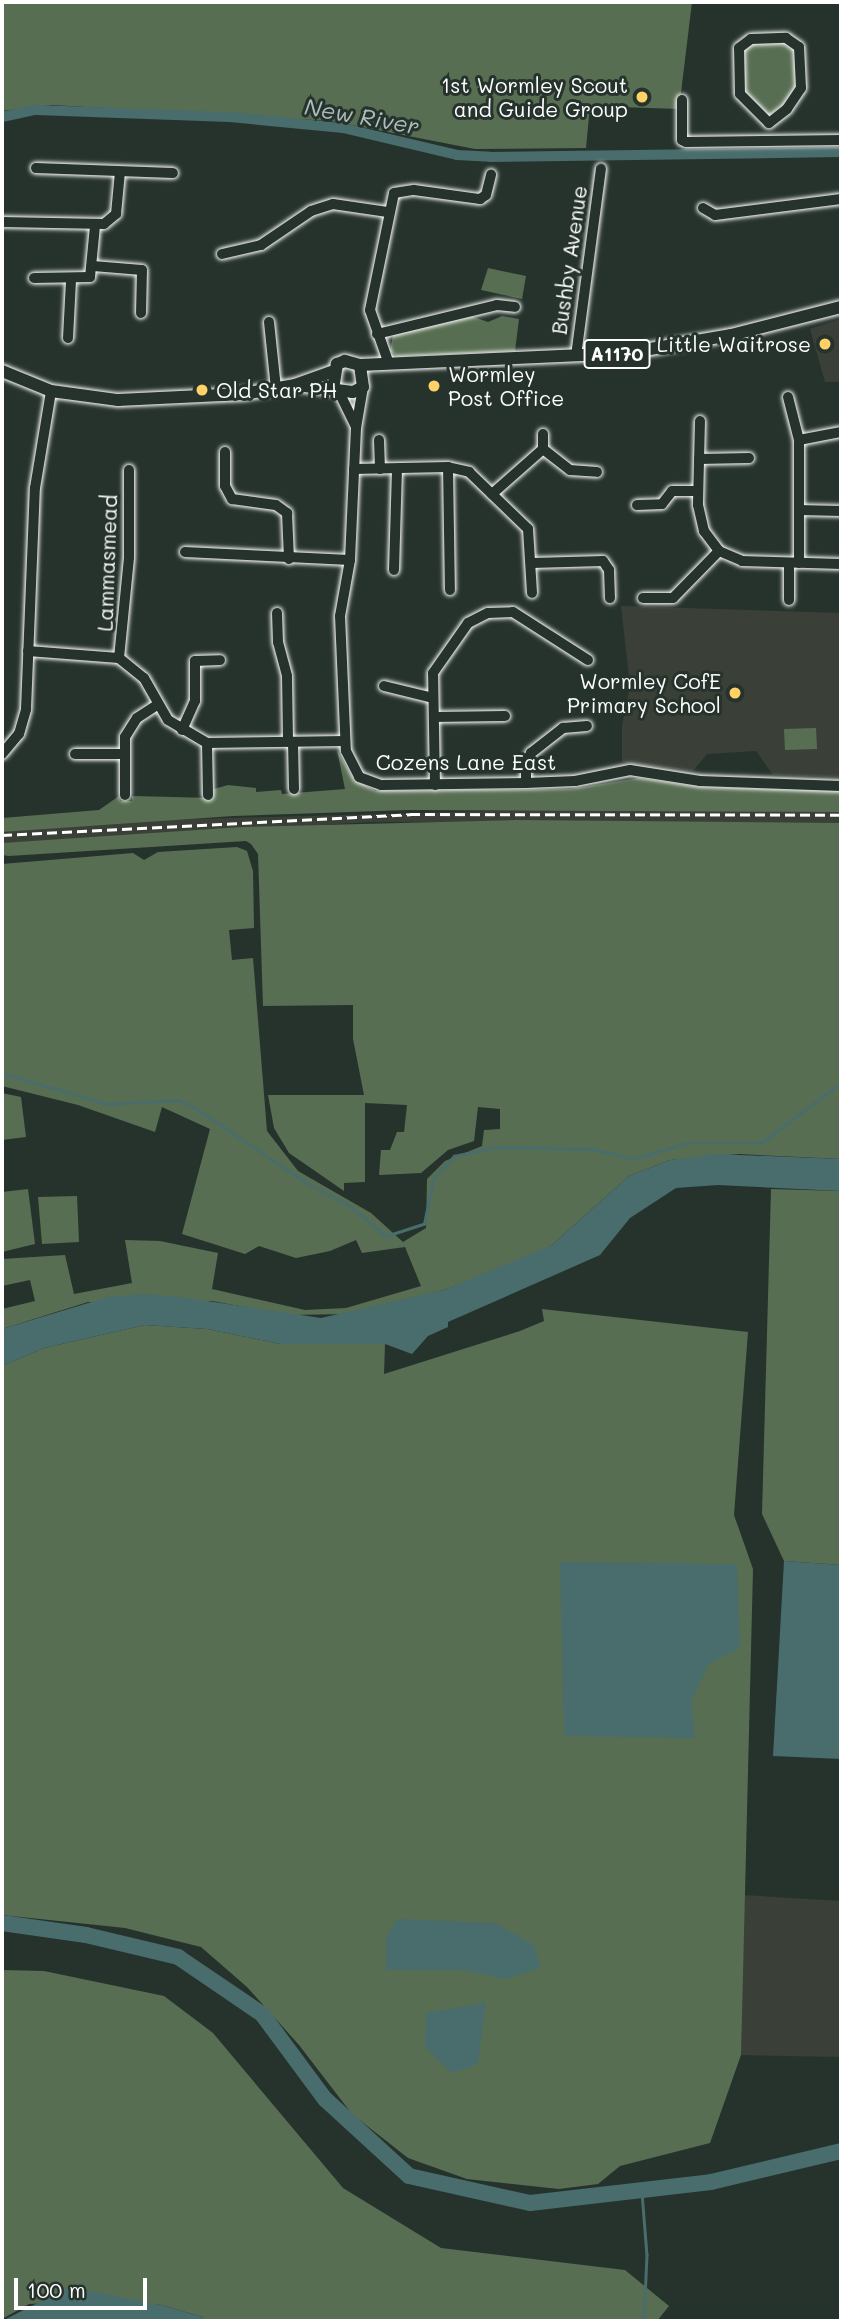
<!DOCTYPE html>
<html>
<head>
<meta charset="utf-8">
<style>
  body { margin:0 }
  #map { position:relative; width:843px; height:2323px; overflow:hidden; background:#26332d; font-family:Mali,sans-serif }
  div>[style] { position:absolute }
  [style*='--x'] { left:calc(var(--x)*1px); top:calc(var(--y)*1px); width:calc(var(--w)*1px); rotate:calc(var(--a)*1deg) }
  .built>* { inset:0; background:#3a4037 }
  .green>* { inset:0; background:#586e52 }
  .water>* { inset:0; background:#496d6c }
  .stream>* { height:2.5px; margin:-1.25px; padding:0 1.25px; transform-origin:1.25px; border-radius:1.25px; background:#496d6c }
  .canal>* { height:10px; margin:-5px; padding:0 5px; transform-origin:5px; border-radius:5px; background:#496d6c }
  .river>* { height:16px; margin:-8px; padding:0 8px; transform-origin:8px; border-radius:8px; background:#496d6c }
  .roads { filter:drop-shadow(0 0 2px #fff) drop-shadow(0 0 2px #fff) }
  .minor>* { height:10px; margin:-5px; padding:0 5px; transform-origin:5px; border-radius:5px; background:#26332d }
  .major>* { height:12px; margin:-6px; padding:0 6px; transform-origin:6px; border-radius:6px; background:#26332d }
  .rail>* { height:2.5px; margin-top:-1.25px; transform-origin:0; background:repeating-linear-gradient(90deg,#fff 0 10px,transparent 0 15px) }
  .dots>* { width:19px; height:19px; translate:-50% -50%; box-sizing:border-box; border:4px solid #26332d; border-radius:50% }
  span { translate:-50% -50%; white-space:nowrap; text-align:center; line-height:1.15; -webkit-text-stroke:6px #26332d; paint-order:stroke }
  .shield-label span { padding:2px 5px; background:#26332d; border:2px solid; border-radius:5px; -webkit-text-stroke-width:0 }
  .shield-label { font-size:19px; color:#fff; font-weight:700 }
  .poi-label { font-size:21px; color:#fff }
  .right { translate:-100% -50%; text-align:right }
  .left { translate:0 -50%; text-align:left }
  .street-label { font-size:21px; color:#fff }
  .water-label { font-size:23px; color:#adbdbd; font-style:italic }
  .frame { position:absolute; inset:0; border:4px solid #fff; pointer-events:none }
  .scale { position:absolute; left:14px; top:2278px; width:133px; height:32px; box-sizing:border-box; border:4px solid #fff; border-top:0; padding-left:9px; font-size:21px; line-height:24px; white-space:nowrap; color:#fff; -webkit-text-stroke:5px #26332d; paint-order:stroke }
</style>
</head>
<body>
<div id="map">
  <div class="built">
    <i style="clip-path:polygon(841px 319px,841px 382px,825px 382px,810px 329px)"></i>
    <i style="clip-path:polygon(621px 606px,841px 613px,841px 777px,773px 775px,756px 751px,707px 754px,693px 771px,622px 762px,622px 726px,630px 686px)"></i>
    <i style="clip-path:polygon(570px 809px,841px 812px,841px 823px,371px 822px,2px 843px,2px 832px,156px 820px)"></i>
    <i style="clip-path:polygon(742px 1895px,841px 1901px,841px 2057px,741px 2055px)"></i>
  </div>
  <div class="green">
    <i style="clip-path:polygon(2px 2px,692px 2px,679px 109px,590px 106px,586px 148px,475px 149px,331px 121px,52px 105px,2px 111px)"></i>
    <i style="clip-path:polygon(786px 41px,795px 47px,798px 81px,794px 95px,768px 117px,743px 94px,741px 53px,748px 43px)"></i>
    <i style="clip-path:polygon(488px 268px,526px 276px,522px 299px,481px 290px)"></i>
    <i style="clip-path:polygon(471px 316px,488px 322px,502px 316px,519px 319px,515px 351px,397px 356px,390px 351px,393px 335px)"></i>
    <i style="clip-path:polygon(816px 728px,817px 749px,785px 750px,784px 729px)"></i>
    <i style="clip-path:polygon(337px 750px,354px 780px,375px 791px,571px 789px,639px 778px,700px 787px,841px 791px,841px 812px,408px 810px,233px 816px,2px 832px,2px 818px,99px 810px,119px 796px,120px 801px,132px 801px,132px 796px,213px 798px,214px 789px,228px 785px,256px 788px,256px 792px,281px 790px,282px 794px,345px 789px)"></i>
    <i style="clip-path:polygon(516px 820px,841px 823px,841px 1159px,739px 1154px,670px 1160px,629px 1176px,552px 1245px,516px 1263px,447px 1289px,349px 1314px,289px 1315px,212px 1301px,88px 1302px,2px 1329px,2px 1309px,35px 1301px,30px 1280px,2px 1286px,2px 1259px,65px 1255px,74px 1294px,132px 1283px,125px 1240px,160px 1241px,218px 1253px,212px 1289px,305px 1310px,346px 1308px,421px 1286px,405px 1247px,362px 1253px,356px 1240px,330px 1251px,296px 1258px,259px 1246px,245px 1254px,182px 1234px,210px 1129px,162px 1107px,155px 1132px,78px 1105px,2px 1086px,2px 864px,133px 853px,144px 860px,158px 852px,237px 847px,247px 851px,253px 871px,254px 928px,229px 930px,232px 960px,253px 958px,267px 1131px,298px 1171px,371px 1213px,403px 1242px,426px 1228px,427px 1179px,445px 1161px,482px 1146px,484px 1130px,500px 1129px,500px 1109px,478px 1107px,474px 1141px,448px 1150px,421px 1173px,379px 1175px,381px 1150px,390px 1150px,397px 1132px,404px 1132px,407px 1105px,365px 1103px,365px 1182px,344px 1183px,344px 1191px,289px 1153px,274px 1128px,268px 1095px,364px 1095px,353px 1039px,353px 1005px,263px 1006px,258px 854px,251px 844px,246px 841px,9px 856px,2px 855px,2px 843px,242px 827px)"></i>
    <i style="clip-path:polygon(2px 1093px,21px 1097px,26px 1137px,2px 1140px)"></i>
    <i style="clip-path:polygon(28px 1189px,35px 1244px,2px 1252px,2px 1192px)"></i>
    <i style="clip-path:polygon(771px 1189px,841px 1191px,841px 1565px,784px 1561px,762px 1514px)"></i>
    <i style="clip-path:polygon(77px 1196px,79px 1242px,42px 1244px,38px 1197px)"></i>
    <i style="clip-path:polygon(542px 1309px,748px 1332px,734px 1515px,753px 1569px,741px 2055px,710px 2143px,620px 2166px,598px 2184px,559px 2189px,467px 2179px,408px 2158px,352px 2114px,299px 2045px,247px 1987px,201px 1947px,125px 1928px,2px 1915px,2px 1366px,44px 1348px,145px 1325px,207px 1329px,281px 1344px,385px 1344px,384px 1374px,520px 1331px,544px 1321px)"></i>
    <i style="clip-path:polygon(2px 1970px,44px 1971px,164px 1996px,213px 2033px,343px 2188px,441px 2248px,625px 2270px,669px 2306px,657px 2321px,200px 2321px,203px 2317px,161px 2305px,117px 2299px,29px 2304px,2px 2319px)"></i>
  </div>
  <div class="water">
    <i style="clip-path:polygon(715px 1154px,841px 1159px,841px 1191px,718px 1185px,676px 1188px,630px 1218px,600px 1255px,448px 1322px,448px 1327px,428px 1336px,412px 1354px,385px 1344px,281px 1344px,207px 1329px,145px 1325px,44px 1348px,2px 1366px,2px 1329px,108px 1297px,145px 1294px,187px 1298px,321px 1318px,447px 1289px,552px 1245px,629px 1176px,670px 1160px)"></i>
    <i style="clip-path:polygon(784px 1561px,841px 1565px,841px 1759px,773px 1756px)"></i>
    <i style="clip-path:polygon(560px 1562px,737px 1564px,740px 1648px,708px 1665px,691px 1702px,695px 1738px,564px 1736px)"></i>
    <i style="clip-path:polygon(397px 1919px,495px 1923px,534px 1945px,540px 1968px,506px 1979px,462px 1970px,386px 1970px,386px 1938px)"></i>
    <i style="clip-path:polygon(486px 2002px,478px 2064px,452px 2073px,425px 2047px,426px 2013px)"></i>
    <i style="clip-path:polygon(69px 2287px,161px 2305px,203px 2317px,200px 2321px,2px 2321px)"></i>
  </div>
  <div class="stream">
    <i style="--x:2;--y:1073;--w:109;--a:16.4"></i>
    <i style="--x:107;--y:1104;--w:72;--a:-3.2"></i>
    <i style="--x:179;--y:1100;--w:17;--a:25"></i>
    <i style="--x:194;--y:1107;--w:136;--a:33.9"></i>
    <i style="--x:307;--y:1183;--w:47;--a:27.6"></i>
    <i style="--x:349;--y:1205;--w:48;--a:40"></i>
    <i style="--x:386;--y:1236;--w:40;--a:-18"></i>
    <i style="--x:424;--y:1224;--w:45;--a:-78.4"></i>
    <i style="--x:433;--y:1180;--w:32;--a:-49"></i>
    <i style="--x:454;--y:1156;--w:43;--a:-12.1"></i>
    <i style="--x:496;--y:1147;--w:96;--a:1.2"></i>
    <i style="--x:592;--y:1149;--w:43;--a:13.4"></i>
    <i style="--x:634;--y:1159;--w:54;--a:-17.1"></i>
    <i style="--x:686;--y:1143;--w:75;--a:0"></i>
    <i style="--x:761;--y:1143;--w:100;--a:-36.9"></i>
    <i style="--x:642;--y:2192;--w:63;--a:85.5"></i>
    <i style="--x:647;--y:2255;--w:66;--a:92.6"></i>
  </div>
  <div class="canal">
    <i style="--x:2;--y:117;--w:35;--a:-12"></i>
    <i style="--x:36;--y:110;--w:194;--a:2.1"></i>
    <i style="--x:230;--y:117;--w:114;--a:5.6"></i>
    <i style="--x:343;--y:128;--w:117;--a:13.3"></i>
    <i style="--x:457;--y:155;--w:33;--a:3"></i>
    <i style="--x:490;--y:157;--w:351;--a:-0.8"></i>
  </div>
  <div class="river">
    <i style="--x:2;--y:1923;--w:85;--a:8.1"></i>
    <i style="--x:86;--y:1935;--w:95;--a:13.4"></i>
    <i style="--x:178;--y:1957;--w:102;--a:34.2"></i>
    <i style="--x:262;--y:2014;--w:106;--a:53.5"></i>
    <i style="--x:325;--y:2099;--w:114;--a:42.5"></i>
    <i style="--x:409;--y:2176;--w:124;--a:12.6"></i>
    <i style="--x:530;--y:2203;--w:182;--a:-6.6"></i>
    <i style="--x:711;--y:2182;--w:134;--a:-13.4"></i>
  </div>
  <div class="roads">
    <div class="minor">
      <i style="--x:786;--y:38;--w:16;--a:35"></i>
      <i style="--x:799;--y:47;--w:41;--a:87.2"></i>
      <i style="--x:801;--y:88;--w:25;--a:124"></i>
      <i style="--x:787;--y:109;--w:23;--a:142"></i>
      <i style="--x:769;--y:123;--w:41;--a:-135"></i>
      <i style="--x:740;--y:94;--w:46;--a:-91.2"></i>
      <i style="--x:739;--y:48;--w:15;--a:-37"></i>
      <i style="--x:751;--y:39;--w:35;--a:-2"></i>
      <i style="--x:682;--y:100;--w:40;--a:90"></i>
      <i style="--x:682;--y:140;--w:4;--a:27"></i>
      <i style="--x:686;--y:142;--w:155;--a:-0.7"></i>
      <i style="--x:36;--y:168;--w:137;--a:2.1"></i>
      <i style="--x:703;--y:208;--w:14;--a:30"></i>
      <i style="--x:715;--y:215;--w:127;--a:-7.2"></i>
      <i style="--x:2;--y:222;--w:102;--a:1.1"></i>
      <i style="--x:104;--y:224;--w:16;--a:-40"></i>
      <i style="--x:116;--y:214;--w:42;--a:-84.6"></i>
      <i style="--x:222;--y:254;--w:40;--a:-13"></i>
      <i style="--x:261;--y:245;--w:60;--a:-34.2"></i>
      <i style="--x:311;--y:211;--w:23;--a:-18"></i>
      <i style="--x:333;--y:204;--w:55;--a:8.4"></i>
      <i style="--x:93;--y:266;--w:49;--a:4.7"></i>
      <i style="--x:142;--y:270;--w:43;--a:91.3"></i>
      <i style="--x:34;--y:278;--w:56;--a:-1"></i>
      <i style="--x:90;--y:277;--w:51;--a:-84.4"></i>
      <i style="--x:269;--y:322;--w:67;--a:84"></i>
      <i style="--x:377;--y:334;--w:123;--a:-13.6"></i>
      <i style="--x:497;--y:305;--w:18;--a:6"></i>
      <i style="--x:68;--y:338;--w:58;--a:-87"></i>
      <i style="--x:576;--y:356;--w:189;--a:-82.4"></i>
      <i style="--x:389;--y:364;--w:57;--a:-109.4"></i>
      <i style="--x:370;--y:310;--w:119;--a:-78.4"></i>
      <i style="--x:394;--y:193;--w:20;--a:-9"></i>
      <i style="--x:414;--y:190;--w:67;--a:7.8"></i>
      <i style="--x:480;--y:199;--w:7;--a:-34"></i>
      <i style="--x:486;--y:195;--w:21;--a:-76"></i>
      <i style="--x:363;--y:387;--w:42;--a:99.7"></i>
      <i style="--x:356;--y:428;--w:132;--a:92.6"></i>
      <i style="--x:350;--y:560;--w:57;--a:100.1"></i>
      <i style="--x:340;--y:616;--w:135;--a:87.5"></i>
      <i style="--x:346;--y:751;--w:29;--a:63"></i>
      <i style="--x:359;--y:777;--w:23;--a:20"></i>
      <i style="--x:381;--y:785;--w:145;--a:-0.8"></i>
      <i style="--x:526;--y:783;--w:49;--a:-2.3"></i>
      <i style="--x:575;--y:781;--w:56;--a:-11.3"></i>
      <i style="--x:630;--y:770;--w:71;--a:8.9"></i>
      <i style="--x:700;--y:781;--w:141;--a:2"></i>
      <i style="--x:340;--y:394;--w:37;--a:64"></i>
      <i style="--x:788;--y:397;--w:44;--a:75.7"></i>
      <i style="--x:799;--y:440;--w:123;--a:90"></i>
      <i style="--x:700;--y:421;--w:84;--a:91.4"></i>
      <i style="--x:698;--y:505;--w:27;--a:77"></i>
      <i style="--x:704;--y:531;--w:25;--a:53"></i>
      <i style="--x:719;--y:551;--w:25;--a:23"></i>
      <i style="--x:742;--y:561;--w:99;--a:1.7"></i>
      <i style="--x:543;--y:434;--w:15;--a:90"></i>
      <i style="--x:379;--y:440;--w:29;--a:88"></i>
      <i style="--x:799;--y:440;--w:43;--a:-10.8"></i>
      <i style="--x:225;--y:452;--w:34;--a:90"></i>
      <i style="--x:225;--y:486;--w:15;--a:62"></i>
      <i style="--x:232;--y:499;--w:44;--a:7.8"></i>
      <i style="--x:276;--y:505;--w:14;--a:36"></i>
      <i style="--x:287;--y:513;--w:46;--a:87.5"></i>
      <i style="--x:699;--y:459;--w:50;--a:-1.1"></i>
      <i style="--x:448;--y:467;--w:123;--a:89.1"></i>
      <i style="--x:354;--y:469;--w:94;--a:-1.2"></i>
      <i style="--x:448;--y:467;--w:22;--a:13"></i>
      <i style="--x:469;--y:472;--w:82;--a:44"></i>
      <i style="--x:528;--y:529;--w:64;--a:86.4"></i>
      <i style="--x:492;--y:494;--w:68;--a:-41.4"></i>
      <i style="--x:543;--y:449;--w:34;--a:38"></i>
      <i style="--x:570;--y:470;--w:27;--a:4"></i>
      <i style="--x:637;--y:505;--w:25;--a:-2"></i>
      <i style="--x:662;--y:504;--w:16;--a:-52"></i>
      <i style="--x:672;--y:491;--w:26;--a:0"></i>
      <i style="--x:799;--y:510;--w:42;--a:1.4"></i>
      <i style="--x:185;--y:552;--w:165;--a:2.8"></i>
      <i style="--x:532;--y:563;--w:71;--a:-1.6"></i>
      <i style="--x:603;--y:561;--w:11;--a:56"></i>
      <i style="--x:609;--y:570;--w:28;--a:88"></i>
      <i style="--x:394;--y:570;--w:101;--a:-88.3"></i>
      <i style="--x:643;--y:598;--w:30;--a:0"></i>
      <i style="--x:673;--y:598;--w:66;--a:-45.6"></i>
      <i style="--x:789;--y:600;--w:37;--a:-90"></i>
      <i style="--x:277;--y:613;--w:29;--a:88"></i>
      <i style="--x:278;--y:642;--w:35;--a:75"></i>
      <i style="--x:287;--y:676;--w:66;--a:89.1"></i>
      <i style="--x:28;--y:651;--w:91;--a:4.4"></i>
      <i style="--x:119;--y:658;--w:32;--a:39"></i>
      <i style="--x:144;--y:678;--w:48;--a:60.3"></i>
      <i style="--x:168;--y:720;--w:45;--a:30.5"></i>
      <i style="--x:207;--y:743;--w:138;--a:-0.8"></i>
      <i style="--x:119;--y:658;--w:101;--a:-84.3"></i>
      <i style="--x:129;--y:557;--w:87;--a:-90"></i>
      <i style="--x:384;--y:686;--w:50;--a:13.8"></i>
      <i style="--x:434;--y:717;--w:71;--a:-0.8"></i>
      <i style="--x:182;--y:730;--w:32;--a:-66"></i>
      <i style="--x:195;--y:701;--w:40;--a:-90"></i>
      <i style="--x:195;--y:661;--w:25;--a:-2"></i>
      <i style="--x:293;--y:742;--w:47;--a:88.8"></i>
      <i style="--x:207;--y:743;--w:52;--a:88.9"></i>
      <i style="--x:2;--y:754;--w:26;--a:-50"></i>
      <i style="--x:19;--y:734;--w:26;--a:-74"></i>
      <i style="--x:26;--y:709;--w:221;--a:-87.7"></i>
      <i style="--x:35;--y:488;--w:98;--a:-80.6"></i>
      <i style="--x:75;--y:754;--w:50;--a:0"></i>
      <i style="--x:526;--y:783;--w:19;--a:-90"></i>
      <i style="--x:526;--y:764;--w:12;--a:-66"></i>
      <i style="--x:531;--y:753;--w:41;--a:-38"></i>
      <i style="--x:563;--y:728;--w:24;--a:-5"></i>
      <i style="--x:435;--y:785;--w:112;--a:-91"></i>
      <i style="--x:433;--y:673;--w:61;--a:-55"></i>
      <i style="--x:468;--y:623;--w:22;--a:-27"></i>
      <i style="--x:488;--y:613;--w:25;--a:-2"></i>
      <i style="--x:513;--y:612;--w:89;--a:32.6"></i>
      <i style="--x:125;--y:795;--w:58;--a:-90"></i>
      <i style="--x:125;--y:737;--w:22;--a:-58"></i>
      <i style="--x:137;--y:718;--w:24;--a:-33"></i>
    </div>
    <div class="major">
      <i style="--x:360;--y:365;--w:267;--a:-2.6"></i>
      <i style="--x:627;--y:353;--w:106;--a:-9.8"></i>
      <i style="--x:731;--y:335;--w:114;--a:-14.3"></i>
      <i style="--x:2;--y:371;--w:53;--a:22.2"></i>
      <i style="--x:51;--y:391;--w:68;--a:7.7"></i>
      <i style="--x:118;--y:400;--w:125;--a:-2.7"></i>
      <i style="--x:243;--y:394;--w:53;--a:-9.8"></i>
      <i style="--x:295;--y:385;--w:41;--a:-19.7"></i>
      <i style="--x:297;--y:385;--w:56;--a:7.1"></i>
      <i style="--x:353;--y:392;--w:11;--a:-27"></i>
      <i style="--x:363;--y:387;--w:22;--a:-98"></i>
      <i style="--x:360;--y:365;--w:16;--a:-165"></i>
      <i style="--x:345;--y:361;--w:9;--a:159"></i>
      <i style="--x:337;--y:364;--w:24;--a:99"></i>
    </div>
  </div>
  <div class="rail">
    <i style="--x:2;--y:835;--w:409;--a:-2.9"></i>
    <i style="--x:410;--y:814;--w:431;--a:0.1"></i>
  </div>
  <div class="dots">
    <i style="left:642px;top:97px;background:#ffd166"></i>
    <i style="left:825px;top:344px;background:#ffd166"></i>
    <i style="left:434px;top:386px;background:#ffd166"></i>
    <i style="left:202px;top:390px;background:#ffd166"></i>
    <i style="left:735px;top:693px;background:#ffd166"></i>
  </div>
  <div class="shield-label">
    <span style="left:617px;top:354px">A1170</span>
  </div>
  <div class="poi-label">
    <span class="right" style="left:628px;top:97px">1st Wormley Scout<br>and Guide Group</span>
    <span class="right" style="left:811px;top:344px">Little Waitrose</span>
    <span class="left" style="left:448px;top:386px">Wormley<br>Post Office</span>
    <span class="left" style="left:216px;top:390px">Old Star PH</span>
    <span class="right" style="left:721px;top:693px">Wormley CofE<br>Primary School</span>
  </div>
  <div class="street-label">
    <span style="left:569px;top:260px;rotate:-82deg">Bushby Avenue</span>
    <span style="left:107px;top:563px;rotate:-88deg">Lammasmead</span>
    <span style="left:466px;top:762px">Cozens Lane East</span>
  </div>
  <div class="water-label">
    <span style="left:362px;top:116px;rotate:10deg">New River</span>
  </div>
  <div class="frame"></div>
  <div class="scale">100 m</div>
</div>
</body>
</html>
